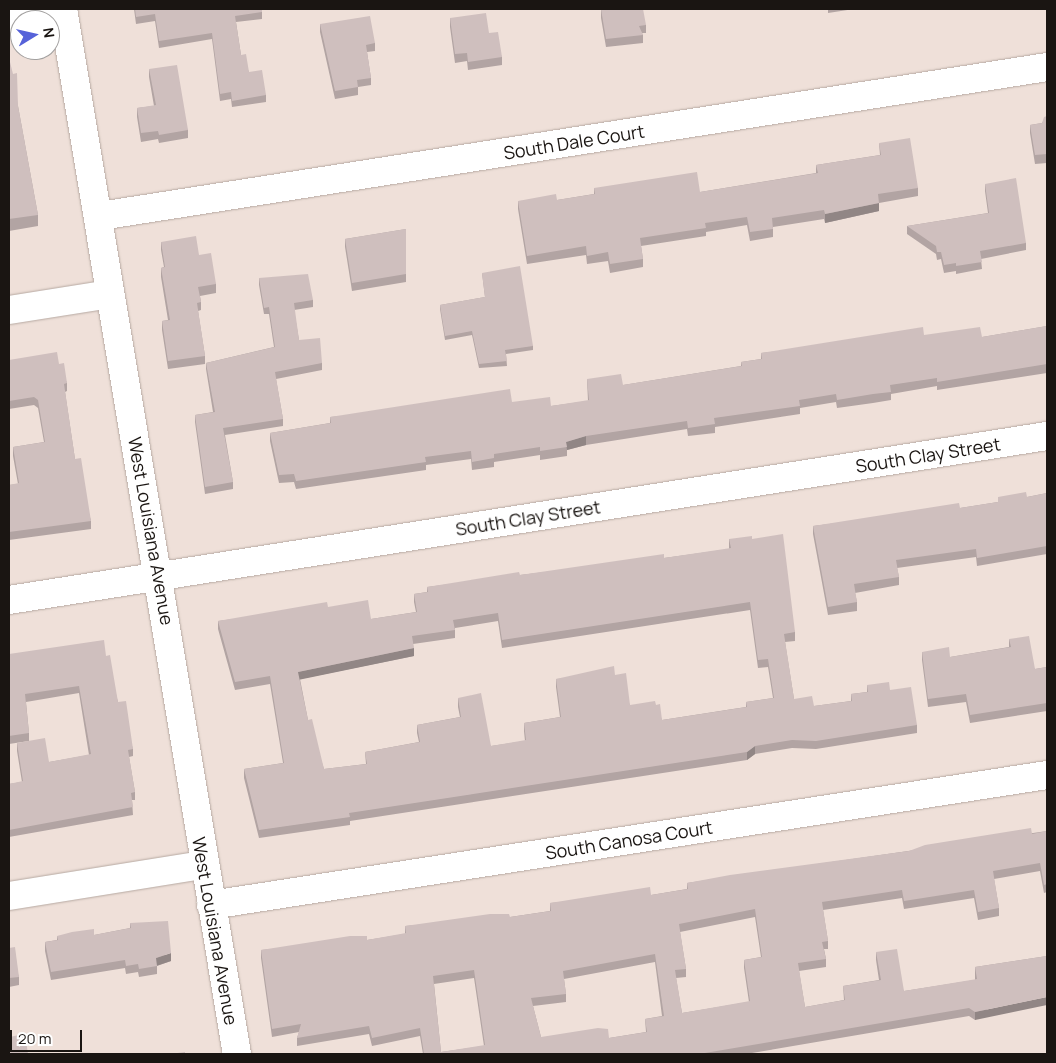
<!DOCTYPE html>
<html>
<head>
<meta charset="utf-8">
<style>
  body { margin:0 }
  #map { position:relative; width:1056px; height:1063px; overflow:hidden; background:#efe0d9; font-family:Manrope,sans-serif }
  div>[style] { position:absolute }
  [style*='--x'] { left:calc(var(--x)*1px); top:calc(var(--y)*1px); width:calc(var(--w)*1px); rotate:calc(var(--a)*1deg) }
  .roads { filter:drop-shadow(0 0 1px #b6a9a2) drop-shadow(0 0 1px #b6a9a2) }
  .minor>* { height:28px; margin:-14px; padding:0 14px; transform-origin:14px; border-radius:14px; background:#fff }
  .wall>* { inset:0; background:#b2a4a3 }
  .shaded-wall>* { inset:0; background:#918685 }
  .building>* { inset:0; background:#cfbfbe }
  span { translate:-50% -50%; white-space:nowrap; text-align:center; line-height:1.15; -webkit-text-stroke:4.5px #fff; paint-order:stroke }
  .street-label { font-size:18px; color:#1a1512 }
  .frame { position:absolute; inset:0; border:10px solid #1a1512; pointer-events:none }
  .north { position:absolute; left:10px; top:10px; width:50px; height:50px; box-sizing:border-box; background:#fff; border:1px solid #a3a1a0; border-radius:50%; rotate:81deg; font-size:14px; font-weight:700; line-height:20px; text-align:center; color:#1a1512 }
  .north::after { content:''; display:block; margin:auto; width:18px; height:22px; background:#5662d9; clip-path:polygon(50% 0,100% 100%,50% 72%,0 100%) }
  .scale { position:absolute; left:10px; top:1030px; width:72px; height:22px; box-sizing:border-box; border:2px solid #1a1512; border-top:0; padding-left:6px; font-size:15px; line-height:18px; white-space:nowrap; color:#1a1512; -webkit-text-stroke:4px #fff; paint-order:stroke }
</style>
</head>
<body>
<div id="map">
  <div class="roads">
    <div class="minor">
      <i style="--x:63;--y:9;--w:1059;--a:80.55"></i>
      <i style="--x:9;--y:18;--w:55;--a:-8.4"></i>
      <i style="--x:100;--y:216;--w:959;--a:-8.94"></i>
      <i style="--x:9;--y:310;--w:102;--a:-9"></i>
      <i style="--x:9;--y:600;--w:1051;--a:-8.98"></i>
      <i style="--x:9;--y:896;--w:196;--a:-9.1"></i>
      <i style="--x:211;--y:905;--w:846;--a:-8.84"></i>
    </div>
  </div>
  <div class="wall">
    <i style="clip-path:polygon(134px 9px,262px 9px,262px 19px,236px 22px,241px 55px,249px 72px,266px 95px,266px 102px,232px 107px,231px 99px,220px 101px,212px 39px,159px 48px,155px 21px,136px 24px)"></i>
    <i style="clip-path:polygon(601px 9px,646px 25px,646px 33px,642px 33px,643px 35px,643px 43px,606px 47px,601px 18px)"></i>
    <i style="clip-path:polygon(828px 9px,854px 9px,828px 13px)"></i>
    <i style="clip-path:polygon(450px 18px,489px 33px,502px 57px,502px 65px,468px 70px,467px 61px,455px 63px,450px 27px)"></i>
    <i style="clip-path:polygon(320px 24px,375px 43px,375px 51px,367px 52px,371px 78px,371px 85px,358px 87px,358px 95px,335px 99px,320px 32px)"></i>
    <i style="clip-path:polygon(9px 62px,18px 106px,38px 215px,38px 226px,9px 231px)"></i>
    <i style="clip-path:polygon(149px 69px,188px 130px,188px 138px,159px 143px,158px 139px,141px 142px,137px 117px,137px 108px,154px 106px,149px 77px)"></i>
    <i style="clip-path:polygon(1047px 116px,1047px 163px,1035px 164px,1030px 133px,1030px 125px,1042px 123px)"></i>
    <i style="clip-path:polygon(879px 143px,918px 188px,918px 196px,879px 203px,879px 211px,825px 223px,824px 219px,773px 227px,773px 237px,750px 241px,747px 225px,706px 232px,706px 236px,641px 246px,643px 259px,643px 267px,610px 273px,608px 261px,587px 264px,586px 255px,527px 264px,518px 209px,518px 201px,557px 200px,594px 194px,594px 188px,700px 192px,816px 173px,816px 165px,880px 155px)"></i>
    <i style="clip-path:polygon(985px 184px,1026px 243px,1026px 250px,981px 259px,982px 269px,956px 274px,956px 271px,944px 273px,941px 259px,937px 260px,936px 254px,907px 234px,907px 226px,988px 213px,985px 191px)"></i>
    <i style="clip-path:polygon(406px 229px,406px 282px,352px 291px,345px 247px,345px 239px)"></i>
    <i style="clip-path:polygon(161px 242px,199px 255px,216px 284px,216px 293px,200px 296px,201px 302px,201px 310px,198px 311px,205px 356px,205px 364px,168px 369px,162px 330px,162px 321px,168px 320px,161px 277px,161px 268px,164px 267px,161px 250px)"></i>
    <i style="clip-path:polygon(482px 273px,533px 346px,533px 350px,506px 354px,507px 366px,479px 368px,472px 335px,445px 340px,440px 309px,440px 305px,485px 297px)"></i>
    <i style="clip-path:polygon(259px 278px,313px 300px,313px 307px,294px 310px,299px 340px,322px 363px,322px 370px,276px 379px,283px 419px,283px 426px,225px 435px,233px 482px,233px 489px,205px 494px,195px 422px,195px 415px,213px 412px,206px 369px,206px 363px,274px 347px,269px 314px,264px 314px,259px 285px)"></i>
    <i style="clip-path:polygon(1047px 326px,1047px 373px,937px 390px,937px 386px,891px 394px,891px 400px,873px 403px,837px 408px,836px 402px,800px 408px,800px 414px,715px 427px,715px 433px,688px 436px,687px 429px,586px 445px,567px 450px,567px 456px,540px 460px,540px 455px,494px 462px,494px 467px,472px 470px,471px 459px,426px 465px,426px 470px,296px 489px,294px 482px,279px 483px,270px 441px,270px 433px,330px 423px,330px 417px,512px 402px,551px 406px,588px 401px,587px 379px,623px 385px,741px 366px,741px 362px,761px 359px,761px 353px,924px 335px,982px 337px)"></i>
    <i style="clip-path:polygon(9px 360px,59px 364px,67px 383px,67px 391px,65px 392px,75px 459px,91px 521px,91px 529px,9px 540px,9px 485px,18px 484px,13px 456px,13px 447px,44px 442px,38px 408px,34px 405px,9px 409px)"></i>
    <i style="clip-path:polygon(1047px 493px,1047px 554px,977px 566px,976px 557px,897px 568px,899px 577px,899px 585px,855px 593px,857px 602px,857px 611px,828px 615px,813px 534px,813px 526px,960px 508px,998px 502px,998px 497px,1027px 497px)"></i>
    <i style="clip-path:polygon(evenodd,729px 539px,752px 539px,795px 632px,795px 641px,785px 642px,794px 699px,814px 706px,851px 701px,851px 694px,867px 692px,867px 685px,890px 690px,917px 725px,917px 733px,816px 749px,792px 748px,755px 754px,747px 760px,350px 821px,350px 825px,259px 838px,244px 778px,244px 769px,283px 763px,270px 684px,235px 690px,218px 629px,218px 621px,328px 607px,371px 619px,416px 612px,414px 602px,414px 594px,427px 592px,427px 587px,520px 575px,664px 558px,729px 549px,729px 539px,750px 610px,758px 668px,768px 667px,773px 698px,746px 702px,746px 707px,662px 720px,656px 705px,630px 705px,615px 675px,556px 679px,556px 687px,560px 717px,524px 723px,524px 731px,525px 741px,491px 746px,458px 698px,458px 707px,460px 717px,417px 725px,417px 733px,419px 742px,365px 752px,366px 764px,324px 769px,308px 720px,300px 679px,414px 656px,413px 644px,455px 638px,455px 628px,498px 621px,502px 648px,750px 610px)"></i>
    <i style="clip-path:polygon(1009px 639px,1035px 669px,1047px 667px,1047px 711px,970px 723px,966px 702px,928px 707px,922px 660px,922px 652px,950px 657px,1009px 647px)"></i>
    <i style="clip-path:polygon(9px 654px,106px 656px,118px 702px,133px 749px,133px 756px,129px 757px,135px 792px,135px 800px,132px 800px,133px 815px,9px 837px,9px 784px,22px 782px,17px 751px,17px 743px,49px 762px,89px 755px,79px 693px,26px 702px,29px 733px,29px 741px,9px 744px)"></i>
    <i style="clip-path:polygon(evenodd,1047px 831px,1047px 892px,1044px 893px,1040px 871px,994px 879px,999px 908px,999px 916px,978px 920px,974px 898px,904px 909px,902px 898px,823px 910px,828px 941px,828px 949px,824px 949px,826px 959px,826px 967px,799px 971px,805px 1007px,844px 1000px,843px 986px,879px 980px,876px 960px,876px 952px,904px 991px,975px 980px,975px 967px,1047px 956px,975px 1020px,969px 1016px,746px 1054px,423px 1054px,420px 1036px,372px 1046px,369px 1034px,297px 1046px,297px 1038px,299px 1032px,272px 1037px,261px 958px,261px 950px,367px 940px,405px 934px,405px 926px,510px 917px,550px 911px,550px 903px,651px 895px,687px 889px,687px 883px,1047px 831px,755px 917px,761px 957px,744px 960px,744px 968px,749px 1002px,682px 1013px,676px 978px,686px 977px,686px 969px,680px 932px,755px 917px,1047px 831px,655px 962px,662px 1016px,645px 1019px,646px 1032px,609px 1038px,541px 1037px,533px 1006px,566px 1002px,566px 994px,564px 979px,655px 962px,1047px 831px,474px 978px,484px 1046px,441px 1052px,434px 984px,474px 978px)"></i>
    <i style="clip-path:polygon(130px 923px,171px 961px,157px 966px,157px 974px,139px 977px,138px 972px,126px 974px,125px 968px,51px 980px,45px 951px,45px 942px,57px 940px,57px 936px,94px 935px,130px 928px)"></i>
    <i style="clip-path:polygon(9px 948px,19px 977px,19px 985px,9px 987px)"></i>
  </div>
  <div class="shaded-wall">
    <i style="clip-path:polygon(879px 203px,879px 211px,825px 223px,825px 214px)"></i>
    <i style="clip-path:polygon(586px 436px,586px 445px,567px 450px,566px 442px)"></i>
    <i style="clip-path:polygon(414px 648px,414px 656px,298px 680px,298px 672px)"></i>
    <i style="clip-path:polygon(755px 746px,755px 754px,747px 760px,747px 752px)"></i>
    <i style="clip-path:polygon(171px 953px,171px 961px,156px 966px,156px 958px)"></i>
    <i style="clip-path:polygon(1047px 997px,1047px 1005px,975px 1020px,975px 1012px)"></i>
  </div>
  <div class="building">
    <i style="clip-path:polygon(135px 9px,262px 9px,262px 12px,235px 16px,241px 55px,246px 54px,249px 72px,262px 70px,266px 95px,232px 101px,231px 92px,220px 94px,212px 33px,159px 41px,155px 14px,136px 17px)"></i>
    <i style="clip-path:polygon(601px 9px,643px 9px,646px 25px,639px 26px,643px 35px,606px 39px)"></i>
    <i style="clip-path:polygon(486px 13px,489px 33px,498px 32px,502px 57px,468px 62px,467px 53px,455px 54px,450px 18px)"></i>
    <i style="clip-path:polygon(370px 16px,375px 43px,366px 45px,371px 78px,357px 80px,358px 87px,335px 91px,320px 24px)"></i>
    <i style="clip-path:polygon(9px 62px,10px 62px,13px 74px,17px 73px,18px 106px,38px 215px,9px 219px)"></i>
    <i style="clip-path:polygon(177px 65px,188px 130px,159px 135px,158px 131px,141px 133px,137px 108px,156px 105px,149px 69px)"></i>
    <i style="clip-path:polygon(1047px 116px,1047px 154px,1035px 155px,1030px 125px,1042px 123px,1044px 117px)"></i>
    <i style="clip-path:polygon(910px 138px,918px 188px,878px 194px,879px 203px,825px 214px,824px 210px,772px 218px,773px 229px,750px 232px,747px 217px,705px 223px,706px 228px,640px 238px,643px 259px,610px 264px,608px 252px,587px 256px,586px 246px,527px 256px,518px 201px,556px 194px,557px 200px,595px 194px,594px 188px,697px 172px,700px 192px,818px 173px,816px 165px,881px 155px,879px 143px)"></i>
    <i style="clip-path:polygon(1016px 178px,1026px 243px,980px 251px,982px 262px,956px 266px,956px 263px,944px 265px,941px 252px,937px 252px,936px 246px,907px 226px,989px 213px,985px 184px)"></i>
    <i style="clip-path:polygon(406px 229px,406px 274px,352px 283px,345px 239px)"></i>
    <i style="clip-path:polygon(196px 236px,199px 255px,211px 253px,216px 284px,198px 287px,201px 302px,197px 303px,205px 356px,168px 361px,162px 321px,170px 320px,161px 268px,165px 267px,161px 242px)"></i>
    <i style="clip-path:polygon(520px 266px,533px 346px,505px 350px,507px 361px,479px 364px,472px 331px,445px 336px,440px 305px,485px 297px,482px 273px)"></i>
    <i style="clip-path:polygon(308px 274px,313px 300px,294px 303px,299px 340px,320px 338px,322px 363px,275px 372px,283px 419px,223px 428px,233px 482px,205px 487px,195px 415px,215px 412px,206px 363px,275px 347px,269px 307px,264px 308px,259px 278px)"></i>
    <i style="clip-path:polygon(1047px 326px,1047px 364px,937px 382px,937px 378px,890px 385px,891px 392px,873px 394px,837px 400px,836px 394px,799px 400px,800px 406px,714px 418px,715px 424px,688px 428px,687px 421px,586px 436px,566px 442px,567px 447px,540px 451px,540px 447px,494px 454px,494px 458px,472px 462px,471px 451px,425px 457px,426px 462px,296px 481px,294px 474px,279px 475px,270px 433px,331px 423px,330px 417px,510px 389px,512px 402px,550px 397px,551px 406px,589px 400px,587px 379px,621px 374px,623px 385px,742px 366px,741px 362px,762px 359px,761px 353px,923px 327px,924px 335px,980px 327px,982px 337px)"></i>
    <i style="clip-path:polygon(57px 352px,59px 364px,64px 363px,67px 383px,64px 384px,75px 459px,81px 458px,91px 521px,9px 532px,9px 485px,19px 483px,13px 447px,45px 442px,38px 400px,34px 397px,9px 401px,9px 360px)"></i>
    <i style="clip-path:polygon(1026px 492px,1027px 497px,1047px 493px,1047px 546px,977px 558px,976px 549px,896px 560px,899px 577px,854px 584px,857px 602px,828px 607px,813px 526px,959px 503px,960px 508px,998px 502px,998px 497px)"></i>
    <i style="clip-path:polygon(evenodd,783px 534px,795px 632px,784px 634px,794px 699px,812px 696px,814px 706px,852px 701px,851px 694px,868px 692px,867px 685px,889px 682px,890px 690px,911px 687px,917px 725px,816px 741px,792px 740px,755px 746px,747px 752px,349px 813px,350px 817px,259px 830px,244px 769px,284px 763px,270px 676px,235px 682px,218px 621px,327px 602px,328px 607px,368px 600px,371px 619px,417px 612px,414px 594px,428px 592px,427px 587px,519px 572px,520px 575px,664px 554px,664px 558px,731px 548px,729px 539px,752px 536px,752px 539px,783px 534px,750px 602px,758px 660px,768px 659px,774px 698px,746px 702px,747px 707px,662px 720px,660px 704px,656px 705px,655px 701px,630px 705px,626px 673px,615px 675px,614px 666px,556px 679px,561px 717px,524px 723px,526px 740px,491px 746px,481px 693px,458px 698px,461px 717px,417px 725px,420px 742px,365px 752px,367px 764px,324px 769px,312px 719px,308px 720px,298px 672px,414px 648px,412px 636px,455px 630px,453px 620px,498px 613px,502px 640px,750px 602px)"></i>
    <i style="clip-path:polygon(1029px 636px,1035px 669px,1047px 667px,1047px 703px,970px 715px,966px 694px,928px 699px,922px 652px,949px 647px,950px 657px,1011px 647px,1009px 639px)"></i>
    <i style="clip-path:polygon(104px 640px,106px 656px,110px 655px,118px 702px,126px 701px,133px 749px,128px 750px,135px 792px,131px 793px,133px 807px,9px 830px,9px 784px,23px 781px,17px 743px,45px 738px,49px 762px,91px 754px,79px 686px,25px 694px,29px 733px,9px 736px,9px 654px)"></i>
    <i style="clip-path:polygon(evenodd,1031px 828px,1032px 834px,1047px 831px,1047px 884px,1044px 885px,1040px 863px,993px 871px,999px 908px,978px 912px,974px 890px,904px 901px,902px 890px,822px 902px,828px 941px,822px 942px,826px 959px,798px 963px,805px 1007px,845px 1000px,843px 986px,881px 980px,876px 952px,897px 949px,904px 991px,977px 979px,975px 967px,1047px 956px,1047px 997px,975px 1012px,969px 1008px,699px 1054px,424px 1054px,420px 1028px,372px 1038px,369px 1026px,297px 1038px,301px 1024px,272px 1029px,261px 950px,350px 936px,367px 936px,367px 940px,406px 933px,405px 926px,490px 914px,509px 914px,510px 917px,551px 911px,550px 903px,650px 887px,651px 895px,688px 889px,687px 883px,730px 875px,909px 851px,925px 845px,1031px 828px,755px 909px,762px 957px,744px 960px,750px 1001px,682px 1013px,675px 970px,686px 969px,679px 924px,755px 909px,1031px 828px,655px 954px,664px 1016px,645px 1019px,647px 1032px,609px 1038px,608px 1029px,598px 1028px,541px 1037px,531px 998px,566px 994px,563px 971px,655px 954px,1031px 828px,474px 970px,485px 1045px,441px 1052px,433px 976px,474px 970px)"></i>
    <i style="clip-path:polygon(168px 921px,171px 953px,156px 958px,157px 966px,139px 969px,138px 964px,126px 966px,125px 960px,51px 972px,45px 942px,58px 940px,57px 936px,72px 932px,94px 929px,94px 935px,131px 928px,130px 923px)"></i>
    <i style="clip-path:polygon(15px 947px,19px 977px,9px 978px,9px 948px)"></i>
    <i style="clip-path:polygon(25px 1034px,28px 1054px,9px 1054px,9px 1037px)"></i>
    <i style="clip-path:polygon(185px 1052px,185px 1054px,170px 1054px)"></i>
  </div>
  <div class="street-label">
    <span style="left:574px;top:142px;rotate:-9deg">South Dale Court</span>
    <span style="left:928px;top:455px;rotate:-9deg">South Clay Street</span>
    <span style="left:528px;top:518px;rotate:-9deg">South Clay Street</span>
    <span style="left:151px;top:531px;rotate:80deg">West Louisiana Avenue</span>
    <span style="left:629px;top:840px;rotate:-9deg">South Canosa Court</span>
    <span style="left:215px;top:931px;rotate:80deg">West Louisiana Avenue</span>
  </div>
  <div class="frame"></div>
  <div class="north">N</div>
  <div class="scale">20 m</div>
</div>
</body>
</html>
